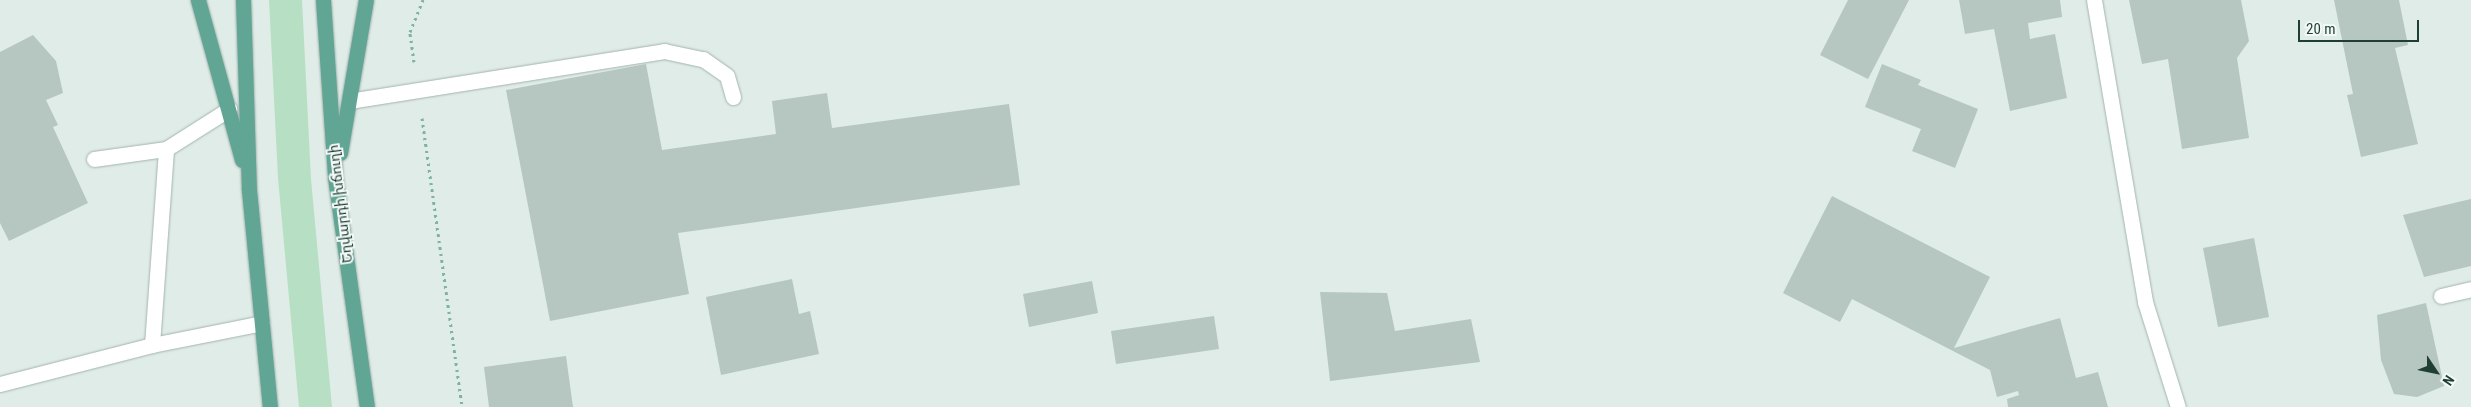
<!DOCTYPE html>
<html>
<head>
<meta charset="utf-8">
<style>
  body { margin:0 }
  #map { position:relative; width:2471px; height:407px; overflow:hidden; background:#e0ece7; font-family:"Roboto Condensed","Noto Sans Armenian",sans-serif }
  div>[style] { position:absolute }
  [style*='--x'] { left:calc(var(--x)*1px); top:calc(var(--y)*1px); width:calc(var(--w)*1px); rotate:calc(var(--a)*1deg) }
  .green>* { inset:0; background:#b7dfc3 }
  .building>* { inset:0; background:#b5c7c0 }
  .path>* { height:3px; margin-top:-1.5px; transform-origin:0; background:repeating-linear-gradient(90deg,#7eb2a3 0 2.5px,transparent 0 6.5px) }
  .roads { filter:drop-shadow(0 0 1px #a2b4ae) drop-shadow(0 0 1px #a2b4ae) }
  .minor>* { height:15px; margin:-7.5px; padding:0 7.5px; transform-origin:7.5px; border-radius:7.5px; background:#fff }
  .major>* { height:15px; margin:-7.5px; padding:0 7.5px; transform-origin:7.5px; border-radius:7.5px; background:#61a595 }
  span { translate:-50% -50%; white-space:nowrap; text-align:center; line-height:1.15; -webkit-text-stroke:4px #f1f8f5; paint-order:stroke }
  .street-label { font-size:14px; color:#1f3e36 }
  .north { position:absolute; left:2411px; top:347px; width:50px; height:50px; -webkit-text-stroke:4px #f1f8f5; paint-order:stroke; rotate:124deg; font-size:14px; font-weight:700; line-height:20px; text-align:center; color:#1f3e36 }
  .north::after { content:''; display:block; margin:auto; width:18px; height:22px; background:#1f3e36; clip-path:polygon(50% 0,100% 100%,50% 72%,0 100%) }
  .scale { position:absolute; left:2298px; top:20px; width:121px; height:22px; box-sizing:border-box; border:2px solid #1f3e36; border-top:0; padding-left:6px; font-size:15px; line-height:18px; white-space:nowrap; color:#1f3e36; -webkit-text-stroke:4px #f1f8f5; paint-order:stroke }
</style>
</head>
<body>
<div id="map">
  <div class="green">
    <i style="clip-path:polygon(269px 0,302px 0,311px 179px,332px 407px,299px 407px,278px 178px)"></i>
  </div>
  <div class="building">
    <i style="clip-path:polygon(1848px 0,1909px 0,1868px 79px,1820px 55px)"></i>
    <i style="clip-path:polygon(1959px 0,2060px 0,2062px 17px,2028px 23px,2030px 39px,2055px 34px,2067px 98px,2010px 111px,1994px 29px,1965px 34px)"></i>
    <i style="clip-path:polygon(2129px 0,2241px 0,2249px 41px,2237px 58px,2249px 138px,2182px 149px,2168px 59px,2142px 64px)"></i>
    <i style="clip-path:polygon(2334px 0,2399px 0,2408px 45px,2395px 48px,2418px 144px,2361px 157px,2347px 95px,2353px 94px)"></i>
    <i style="clip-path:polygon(33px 35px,56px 61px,63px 93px,46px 100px,58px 125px,53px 127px,88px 203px,9px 241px,0 223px,0 52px)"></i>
    <i style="clip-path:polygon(646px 64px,662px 150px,776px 134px,772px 101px,827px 93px,832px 128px,1009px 104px,1020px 185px,678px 233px,689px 294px,550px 321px,506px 90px)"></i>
    <i style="clip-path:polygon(1882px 64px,1921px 80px,1918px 85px,1978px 109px,1955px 168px,1912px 151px,1921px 129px,1865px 107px)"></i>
    <i style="clip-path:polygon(1832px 196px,1990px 277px,1954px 348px,2060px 318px,2076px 378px,2098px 372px,2108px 407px,2008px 407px,2007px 399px,2019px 395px,2018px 391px,1997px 397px,1990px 370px,1852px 299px,1840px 322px,1783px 293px)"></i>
    <i style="clip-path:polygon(2471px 199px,2471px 266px,2424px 277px,2403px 215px)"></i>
    <i style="clip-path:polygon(2254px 238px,2269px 317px,2218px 327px,2203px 248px)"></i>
    <i style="clip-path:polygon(792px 279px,799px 314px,810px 311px,819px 354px,721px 375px,706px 297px)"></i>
    <i style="clip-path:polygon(1092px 281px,1098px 313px,1029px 327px,1023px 294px)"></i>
    <i style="clip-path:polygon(1320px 292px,1387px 293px,1395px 331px,1471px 319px,1480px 362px,1330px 381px)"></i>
    <i style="clip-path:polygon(2426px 303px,2444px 386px,2417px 397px,2394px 394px,2381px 360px,2377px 315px)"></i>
    <i style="clip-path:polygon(1214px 316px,1219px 349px,1116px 364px,1111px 331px)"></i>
    <i style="clip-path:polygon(566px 356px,573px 407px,489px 407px,484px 367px)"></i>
  </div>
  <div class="path">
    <i style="--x:414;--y:62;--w:30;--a:-98"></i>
    <i style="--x:410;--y:32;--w:35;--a:-68"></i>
    <i style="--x:422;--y:118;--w:292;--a:82.1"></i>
  </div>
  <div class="roads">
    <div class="minor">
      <i style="--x:2094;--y:0;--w:306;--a:80.4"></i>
      <i style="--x:2145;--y:302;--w:110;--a:72.6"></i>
      <i style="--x:349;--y:101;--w:319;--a:-9"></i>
      <i style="--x:664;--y:51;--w:40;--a:12"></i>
      <i style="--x:703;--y:59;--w:29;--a:35"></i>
      <i style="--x:727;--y:76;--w:22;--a:74"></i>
      <i style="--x:94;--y:159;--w:73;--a:-7.9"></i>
      <i style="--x:2441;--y:296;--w:31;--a:-13"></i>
      <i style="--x:152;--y:345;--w:196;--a:-85.9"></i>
      <i style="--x:166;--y:149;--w:75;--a:-32.4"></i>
      <i style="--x:0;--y:384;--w:157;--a:-14.4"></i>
      <i style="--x:152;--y:345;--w:112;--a:-11.3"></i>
    </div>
    <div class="major">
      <i style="--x:198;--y:0;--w:166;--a:74.6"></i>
      <i style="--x:243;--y:0;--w:190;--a:88.2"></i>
      <i style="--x:249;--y:190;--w:218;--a:84.5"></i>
      <i style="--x:323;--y:0;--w:177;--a:86.1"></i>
      <i style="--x:335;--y:177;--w:232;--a:82.1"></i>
      <i style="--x:340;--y:153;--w:155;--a:-80.4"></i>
    </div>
  </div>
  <div class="street-label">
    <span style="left:340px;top:204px;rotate:-97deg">Եղվարդի խճուղի</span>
  </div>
  <div class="north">N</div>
  <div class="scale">20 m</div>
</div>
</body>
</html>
